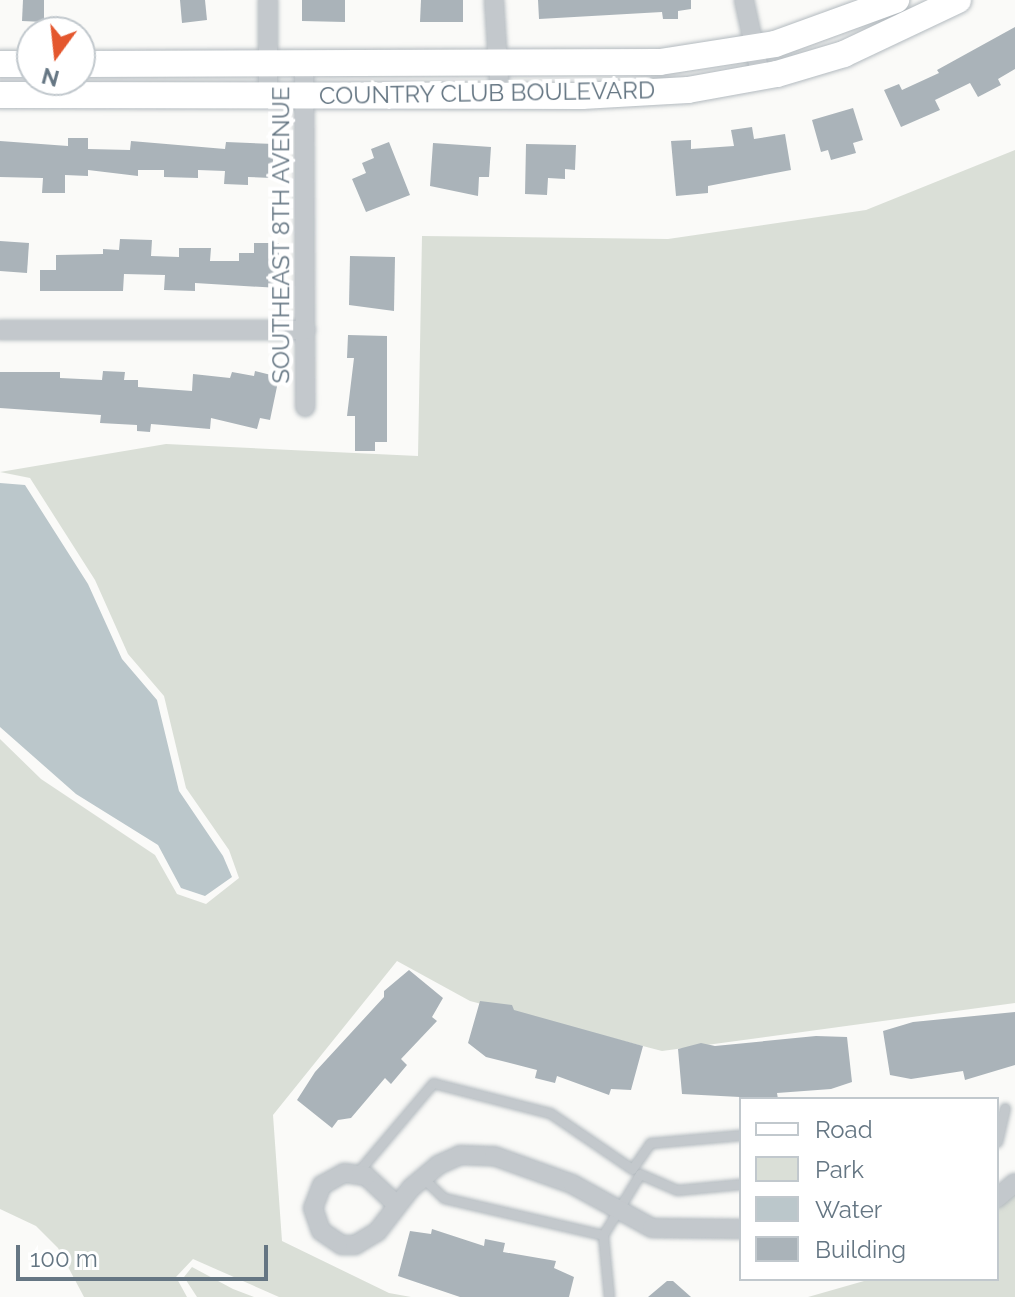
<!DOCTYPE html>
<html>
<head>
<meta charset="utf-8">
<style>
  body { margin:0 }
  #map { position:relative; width:1015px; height:1297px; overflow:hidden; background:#fafaf8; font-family:Raleway,sans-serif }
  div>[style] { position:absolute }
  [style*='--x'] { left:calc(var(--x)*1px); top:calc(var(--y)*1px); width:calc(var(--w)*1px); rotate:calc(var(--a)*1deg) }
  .green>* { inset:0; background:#dadfd7 }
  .water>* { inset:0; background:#bbc7cb }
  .building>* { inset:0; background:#aab3b9 }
  .roads { filter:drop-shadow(0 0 2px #b3babf) drop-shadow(0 0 2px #b3babf) }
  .lane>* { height:9px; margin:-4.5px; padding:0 4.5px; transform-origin:4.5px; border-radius:4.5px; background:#c3c8cc }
  .street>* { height:18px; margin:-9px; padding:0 9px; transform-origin:9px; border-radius:9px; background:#c3c8cc }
  .secondary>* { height:26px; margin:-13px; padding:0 13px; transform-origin:13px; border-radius:13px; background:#fff }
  span { translate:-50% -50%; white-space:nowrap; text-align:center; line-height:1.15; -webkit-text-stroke:8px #fff; paint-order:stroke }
  .street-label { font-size:24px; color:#657683 }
  .legend { position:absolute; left:739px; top:1097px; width:260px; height:184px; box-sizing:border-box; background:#fff; border:2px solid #c1c8cd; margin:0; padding:10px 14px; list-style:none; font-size:24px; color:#657683 }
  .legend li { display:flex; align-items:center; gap:16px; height:40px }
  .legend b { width:40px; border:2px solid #c1c8cd }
  .north { position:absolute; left:16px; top:16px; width:80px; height:80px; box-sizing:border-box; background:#fff; border:2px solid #c1c8cd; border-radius:50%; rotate:195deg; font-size:22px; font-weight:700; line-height:32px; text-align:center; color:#657683 }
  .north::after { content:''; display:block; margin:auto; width:28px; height:36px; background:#e4572e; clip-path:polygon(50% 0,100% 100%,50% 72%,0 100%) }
  .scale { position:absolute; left:16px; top:1245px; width:252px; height:36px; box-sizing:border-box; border:4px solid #657683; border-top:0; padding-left:10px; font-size:24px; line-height:28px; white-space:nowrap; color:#657683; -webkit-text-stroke:6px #fff; paint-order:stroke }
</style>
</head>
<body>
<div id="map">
  <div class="green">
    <i style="clip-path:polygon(1015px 150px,1015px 1003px,662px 1051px,470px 1001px,397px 961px,273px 1115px,282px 1241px,389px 1293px,411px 1297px,279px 1297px,193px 1259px,176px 1277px,187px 1297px,84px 1297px,58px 1248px,36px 1226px,0 1209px,0 739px,41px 779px,155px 855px,177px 894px,206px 904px,239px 878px,229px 850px,186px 788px,164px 696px,128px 654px,95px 580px,30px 478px,0 472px,166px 444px,418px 456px,422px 236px,668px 239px,866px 210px)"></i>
    <i style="clip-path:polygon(1015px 1194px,1015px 1297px,808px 1297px,871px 1279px,997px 1279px,997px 1209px)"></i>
    <i style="clip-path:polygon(192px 1267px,233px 1289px,254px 1297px,197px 1297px,184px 1277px)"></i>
  </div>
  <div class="water">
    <i style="clip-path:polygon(0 483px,25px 485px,88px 584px,122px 659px,157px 700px,179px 791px,223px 856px,232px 877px,205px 896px,181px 888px,158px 845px,76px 794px,0 727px)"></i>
  </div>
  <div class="building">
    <i style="clip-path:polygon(23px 0,44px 0,44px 22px,22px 21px)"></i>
    <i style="clip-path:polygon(180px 0,205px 0,207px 20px,182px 23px)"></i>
    <i style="clip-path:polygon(302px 0,345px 0,345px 22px,302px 21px)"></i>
    <i style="clip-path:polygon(421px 0,463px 0,463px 22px,420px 22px)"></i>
    <i style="clip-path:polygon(538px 0,691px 0,691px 9px,678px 11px,678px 19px,663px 19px,662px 12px,539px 19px)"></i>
    <i style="clip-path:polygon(1015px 27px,1015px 69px,998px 79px,1001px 85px,978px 97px,970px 83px,935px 100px,940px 110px,901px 127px,884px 90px,899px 84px,902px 90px,939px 73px,937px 70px)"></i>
    <i style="clip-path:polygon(853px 108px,863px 140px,853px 143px,856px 153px,831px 160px,828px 150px,821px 152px,812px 120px)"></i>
    <i style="clip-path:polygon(752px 127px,754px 139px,785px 134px,791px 170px,708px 186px,708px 193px,676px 196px,671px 141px,691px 140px,691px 149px,734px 146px,731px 130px)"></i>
    <i style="clip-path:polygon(68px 138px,88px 138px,88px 149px,130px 150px,131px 141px,225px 149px,226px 142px,274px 144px,272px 178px,248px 177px,248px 185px,224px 184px,225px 171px,198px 170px,198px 178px,164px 177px,164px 170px,138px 170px,138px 176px,88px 170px,88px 176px,65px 175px,65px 193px,42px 193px,43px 178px,0 177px,0 141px,68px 146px)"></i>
    <i style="clip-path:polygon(389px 142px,410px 195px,366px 212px,352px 179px,366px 173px,362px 163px,374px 158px,371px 149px)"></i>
    <i style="clip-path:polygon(433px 143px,491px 147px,489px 177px,479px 177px,478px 196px,430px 186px)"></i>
    <i style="clip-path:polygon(526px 144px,576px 145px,575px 170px,565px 169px,565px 179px,548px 178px,547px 195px,525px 194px)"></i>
    <i style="clip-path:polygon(120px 239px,152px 240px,151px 256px,179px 257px,179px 248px,211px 248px,210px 261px,239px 261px,239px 253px,254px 253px,254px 243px,279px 243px,279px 288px,195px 283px,195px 291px,164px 290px,165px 275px,124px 274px,123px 291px,40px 291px,40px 270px,56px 270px,56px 255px,103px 254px,103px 249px,119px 250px)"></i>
    <i style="clip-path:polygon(0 241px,29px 243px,27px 273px,0 271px)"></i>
    <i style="clip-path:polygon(350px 256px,395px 257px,394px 311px,349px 305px)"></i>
    <i style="clip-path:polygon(348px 335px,387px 336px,387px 442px,375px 442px,375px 451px,355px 451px,355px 416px,347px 416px,354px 358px,347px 358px)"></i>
    <i style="clip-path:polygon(103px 371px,125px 372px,124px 380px,138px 380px,138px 387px,192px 391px,193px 374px,230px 378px,232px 372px,254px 376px,255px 371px,279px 377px,270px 420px,260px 418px,257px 429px,211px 418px,210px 429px,151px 424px,150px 432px,137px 431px,137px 425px,100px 423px,101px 415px,0 408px,0 372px,60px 372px,60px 378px,102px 380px)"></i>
    <i style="clip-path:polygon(409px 970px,443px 998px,432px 1017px,437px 1021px,401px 1059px,407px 1065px,391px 1084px,385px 1078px,351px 1118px,338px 1120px,332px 1128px,297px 1100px,315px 1072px,384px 997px,384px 991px)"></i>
    <i style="clip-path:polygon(480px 1001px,512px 1005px,514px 1010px,643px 1046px,631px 1090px,611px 1089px,609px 1095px,557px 1076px,555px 1083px,535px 1078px,537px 1070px,486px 1057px,468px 1043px)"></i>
    <i style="clip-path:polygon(1015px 1012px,1015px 1065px,965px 1080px,963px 1071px,911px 1079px,890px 1075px,883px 1031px,913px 1022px)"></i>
    <i style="clip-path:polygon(816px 1036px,847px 1037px,852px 1082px,831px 1089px,777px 1093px,778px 1099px,682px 1094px,678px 1049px,701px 1043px,715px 1046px)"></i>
    <i style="clip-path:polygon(432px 1229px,484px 1246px,485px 1239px,505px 1243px,503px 1252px,556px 1261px,554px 1268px,574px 1277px,569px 1297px,460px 1297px,398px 1276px,410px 1231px,431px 1234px)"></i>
    <i style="clip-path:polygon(667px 1281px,673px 1281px,691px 1297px,648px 1297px)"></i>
  </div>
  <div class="roads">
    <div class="lane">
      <i style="--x:997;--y:1142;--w:35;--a:-77"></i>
      <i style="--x:357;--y:1173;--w:118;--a:-49.8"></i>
      <i style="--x:433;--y:1083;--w:121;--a:14.4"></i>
      <i style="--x:550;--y:1113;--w:99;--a:34.3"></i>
      <i style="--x:632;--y:1169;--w:32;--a:-55"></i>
      <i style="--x:650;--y:1143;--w:91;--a:-5"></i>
      <i style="--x:422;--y:1177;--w:30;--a:44"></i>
      <i style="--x:444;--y:1198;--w:163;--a:13.1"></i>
      <i style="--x:603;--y:1235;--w:71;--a:-58.8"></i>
      <i style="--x:640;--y:1174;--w:40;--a:23.4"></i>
      <i style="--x:677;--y:1190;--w:64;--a:-5.4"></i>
      <i style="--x:603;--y:1235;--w:62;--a:84.5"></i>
    </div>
    <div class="street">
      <i style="--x:494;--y:0;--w:96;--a:86.4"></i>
      <i style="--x:744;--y:0;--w:80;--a:77.7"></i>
      <i style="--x:304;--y:63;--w:344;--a:89.8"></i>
      <i style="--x:268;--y:95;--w:95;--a:-90"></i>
      <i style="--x:0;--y:330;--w:306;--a:0"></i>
      <i style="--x:997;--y:1198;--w:23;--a:-40"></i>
      <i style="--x:397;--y:1205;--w:42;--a:-136.9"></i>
      <i style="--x:366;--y:1176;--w:22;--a:-172"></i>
      <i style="--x:344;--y:1173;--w:25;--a:151"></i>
      <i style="--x:322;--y:1185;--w:25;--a:111"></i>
      <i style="--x:313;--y:1208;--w:24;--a:71"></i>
      <i style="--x:321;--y:1231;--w:25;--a:34"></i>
      <i style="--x:342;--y:1245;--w:13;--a:0"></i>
      <i style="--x:355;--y:1245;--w:26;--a:-31"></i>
      <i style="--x:377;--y:1232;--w:56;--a:-52.3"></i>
      <i style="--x:411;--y:1188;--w:35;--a:-40"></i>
      <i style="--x:438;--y:1165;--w:24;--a:-24"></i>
      <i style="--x:460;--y:1155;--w:34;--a:2"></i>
      <i style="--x:494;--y:1156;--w:83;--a:19.7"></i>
      <i style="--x:572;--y:1184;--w:91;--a:28.8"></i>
      <i style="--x:652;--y:1228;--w:89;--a:0.6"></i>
    </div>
    <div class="secondary">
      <i style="--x:0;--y:64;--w:32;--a:0"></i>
      <i style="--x:80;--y:64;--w:580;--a:-0.2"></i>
      <i style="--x:660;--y:62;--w:116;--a:-8.9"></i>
      <i style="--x:775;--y:44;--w:129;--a:-20"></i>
      <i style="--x:0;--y:95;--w:582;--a:0.1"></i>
      <i style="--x:582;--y:96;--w:106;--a:-3.2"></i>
      <i style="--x:688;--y:90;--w:90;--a:-10.2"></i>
      <i style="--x:777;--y:74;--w:70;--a:-16.6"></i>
      <i style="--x:844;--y:54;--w:126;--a:-25.3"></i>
    </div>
  </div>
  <div class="street-label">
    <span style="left:487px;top:93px;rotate:-1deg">COUNTRY CLUB BOULEVARD</span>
    <span style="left:281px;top:235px;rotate:-90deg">SOUTHEAST 8TH AVENUE</span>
  </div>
  <ul class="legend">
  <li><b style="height:10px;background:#fff"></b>Road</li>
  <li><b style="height:22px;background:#dadfd7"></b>Park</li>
  <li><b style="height:22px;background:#bbc7cb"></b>Water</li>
  <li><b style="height:22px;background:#aab3b9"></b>Building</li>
  </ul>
  <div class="north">N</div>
  <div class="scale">100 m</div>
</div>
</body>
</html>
